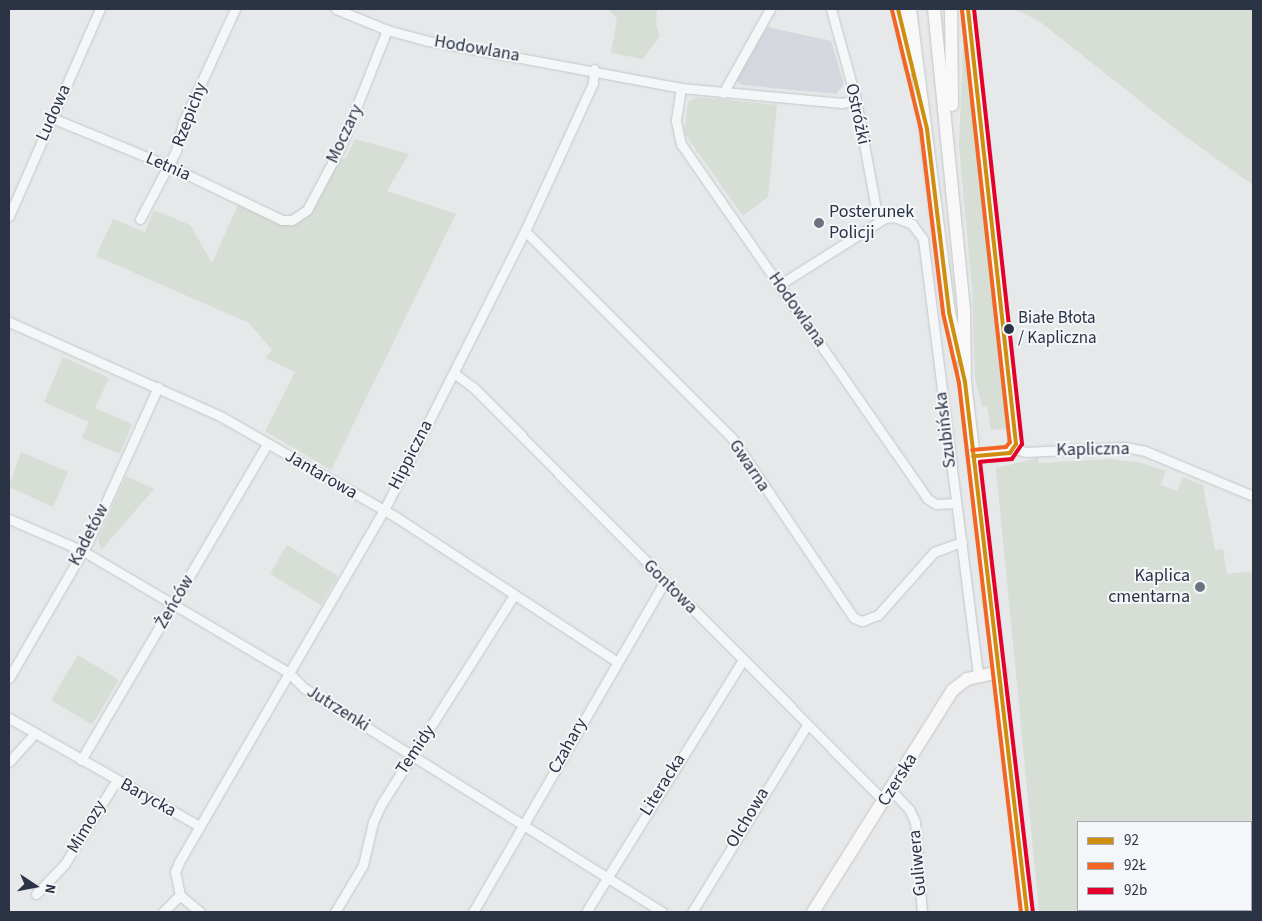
<!DOCTYPE html>
<html>
<head>
<meta charset="utf-8">
<style>
  body { margin:0 }
  #map { position:relative; width:1262px; height:921px; overflow:hidden; background:#e6e8ea; font-family:"Source Sans 3",sans-serif }
  div>[style] { position:absolute }
  [style*='--x'] { left:calc(var(--x)*1px); top:calc(var(--y)*1px); width:calc(var(--w)*1px); rotate:calc(var(--a)*1deg) }
  .built>* { inset:0; background:#d4d7dd }
  .green>* { inset:0; background:#d6ded6 }
  .roads { filter:drop-shadow(0 0 1px #c4c6c8) drop-shadow(0 0 1px #c4c6c8) }
  .street>* { height:9px; margin:-4.5px; padding:0 4.5px; transform-origin:4.5px; border-radius:4.5px; background:#f5f6f7 }
  .secondary>* { height:12px; margin:-6px; padding:0 6px; transform-origin:6px; border-radius:6px; background:#f8f8f8 }
  .bus-1>* { height:4px; margin:-2px; padding:0 2px; transform-origin:2px; border-radius:2px; background:#ce8f0e }
  .bus-2>* { height:4px; margin:-2px; padding:0 2px; transform-origin:2px; border-radius:2px; background:#f26522 }
  .bus-3>* { height:4px; margin:-2px; padding:0 2px; transform-origin:2px; border-radius:2px; background:#e4002b }
  .dots>* { width:14px; height:14px; translate:-50% -50%; box-sizing:border-box; border:2px solid #f4f6f9; border-radius:50% }
  span { translate:-50% -50%; white-space:nowrap; text-align:center; line-height:1.15; -webkit-text-stroke:4px #f4f6f9; paint-order:stroke }
  .bus-label { font-size:17px; color:#2b3445 }
  .left { translate:0 -50%; text-align:left }
  .street-label { font-size:18px; color:#2b3445 }
  .poi-label { font-size:18px; color:#2b3445 }
  .right { translate:-100% -50%; text-align:right }
  .frame { position:absolute; inset:0; border:10px solid #2b3445; pointer-events:none }
  .legend { position:absolute; left:1077px; top:821px; width:175px; height:90px; box-sizing:border-box; background:#f4f6f9; border:1px solid #a4a8b1; margin:0; padding:6px 9px; list-style:none; font-size:15px; color:#2b3445 }
  .legend li { display:flex; align-items:center; gap:10px; height:25px }
  .legend b { width:25px; border:1px solid #a4a8b1 }
  .north { position:absolute; left:10px; top:861px; width:50px; height:50px; -webkit-text-stroke:4px #f4f6f9; paint-order:stroke; rotate:101deg; font-size:14px; font-weight:700; line-height:20px; text-align:center; color:#2b3445 }
  .north::after { content:''; display:block; margin:auto; width:18px; height:22px; background:#2b3445; clip-path:polygon(50% 0,100% 100%,50% 72%,0 100%) }
</style>
</head>
<body>
<div id="map">
  <div class="built">
    <i style="clip-path:polygon(767px 27px,831px 41px,844px 84px,836px 94px,742px 85px,736px 80px)"></i>
  </div>
  <div class="green">
    <i style="clip-path:polygon(607px 9px,657px 9px,656px 25px,660px 36px,643px 59px,611px 53px,617px 18px)"></i>
    <i style="clip-path:polygon(962px 9px,965px 9px,987px 245px,1010px 428px,991px 430px,987px 406px,982px 407px,975px 378px,972px 288px,959px 145px,964px 26px)"></i>
    <i style="clip-path:polygon(1015px 9px,1253px 9px,1253px 185px,1178px 131px,1039px 21px)"></i>
    <i style="clip-path:polygon(698px 97px,777px 105px,768px 197px,743px 216px,684px 133px,688px 102px)"></i>
    <i style="clip-path:polygon(355px 139px,409px 154px,387px 191px,456px 214px,331px 470px,265px 431px,295px 372px,265px 358px,272px 350px,249px 323px,96px 256px,113px 219px,145px 232px,154px 210px,190px 225px,212px 263px,238px 205px,290px 227px,306px 217px,337px 161px,346px 158px)"></i>
    <i style="clip-path:polygon(63px 357px,109px 378px,95px 408px,132px 424px,120px 454px,82px 438px,89px 422px,44px 402px)"></i>
    <i style="clip-path:polygon(21px 452px,68px 472px,53px 507px,9px 487px)"></i>
    <i style="clip-path:polygon(evenodd,1038px 458px,1039px 463px,1110px 459px,1141px 463px,1166px 471px,1161px 485px,1177px 491px,1183px 477px,1203px 485px,1215px 550px,1223px 549px,1227px 574px,1253px 571px,1253px 912px,1039px 912px,996px 468px,1038px 458px,1078px 822px,1251px 822px,1251px 910px,1078px 910px,1078px 822px)"></i>
    <i style="clip-path:polygon(126px 476px,154px 489px,101px 550px,98px 539px)"></i>
    <i style="clip-path:polygon(287px 545px,338px 576px,321px 605px,270px 574px)"></i>
    <i style="clip-path:polygon(78px 655px,119px 680px,92px 725px,51px 700px)"></i>
  </div>
  <div class="roads">
    <div class="street">
      <i style="--x:336;--y:9;--w:55;--a:22.4"></i>
      <i style="--x:387;--y:30;--w:42;--a:15"></i>
      <i style="--x:428;--y:41;--w:257;--a:10.5"></i>
      <i style="--x:681;--y:88;--w:162;--a:5.3"></i>
      <i style="--x:842;--y:103;--w:14;--a:-12"></i>
      <i style="--x:831;--y:9;--w:94;--a:74.6"></i>
      <i style="--x:856;--y:100;--w:122;--a:79.6"></i>
      <i style="--x:681;--y:88;--w:33;--a:99"></i>
      <i style="--x:676;--y:121;--w:24;--a:78"></i>
      <i style="--x:681;--y:144;--w:432;--a:55.2"></i>
      <i style="--x:928;--y:499;--w:9;--a:32"></i>
      <i style="--x:936;--y:504;--w:20;--a:-3"></i>
      <i style="--x:723;--y:93;--w:96;--a:-60.8"></i>
      <i style="--x:52;--y:118;--w:126;--a:22.3"></i>
      <i style="--x:169;--y:166;--w:125;--a:25.5"></i>
      <i style="--x:282;--y:220;--w:10;--a:0"></i>
      <i style="--x:292;--y:220;--w:18;--a:-34"></i>
      <i style="--x:307;--y:210;--w:72;--a:-62"></i>
      <i style="--x:341;--y:146;--w:125;--a:-68.4"></i>
      <i style="--x:9;--y:216;--w:226;--a:-66.3"></i>
      <i style="--x:140;--y:219;--w:77;--a:-62.1"></i>
      <i style="--x:176;--y:151;--w:32;--a:-76"></i>
      <i style="--x:184;--y:120;--w:122;--a:-65.3"></i>
      <i style="--x:525;--y:231;--w:293;--a:45"></i>
      <i style="--x:732;--y:438;--w:217;--a:55.9"></i>
      <i style="--x:854;--y:618;--w:9;--a:21"></i>
      <i style="--x:862;--y:621;--w:17;--a:-21"></i>
      <i style="--x:878;--y:615;--w:84;--a:-48.4"></i>
      <i style="--x:934;--y:552;--w:30;--a:-20"></i>
      <i style="--x:779;--y:285;--w:125;--a:-32.3"></i>
      <i style="--x:885;--y:218;--w:9;--a:-6"></i>
      <i style="--x:894;--y:217;--w:19;--a:21"></i>
      <i style="--x:912;--y:224;--w:19;--a:54"></i>
      <i style="--x:923;--y:239;--w:440;--a:82.8"></i>
      <i style="--x:9;--y:322;--w:233;--a:24"></i>
      <i style="--x:222;--y:417;--w:201;--a:29.9"></i>
      <i style="--x:396;--y:517;--w:263;--a:33.2"></i>
      <i style="--x:454;--y:373;--w:25;--a:37"></i>
      <i style="--x:474;--y:388;--w:583;--a:45.21"></i>
      <i style="--x:1015;--y:449;--w:11;--a:15"></i>
      <i style="--x:1026;--y:452;--w:99;--a:-2.9"></i>
      <i style="--x:1125;--y:447;--w:20;--a:11"></i>
      <i style="--x:1145;--y:451;--w:117;--a:22.6"></i>
      <i style="--x:9;--y:519;--w:81;--a:23.4"></i>
      <i style="--x:83;--y:551;--w:239;--a:30.6"></i>
      <i style="--x:289;--y:673;--w:21;--a:45"></i>
      <i style="--x:304;--y:688;--w:422;--a:32"></i>
      <i style="--x:9;--y:678;--w:157;--a:-59.8"></i>
      <i style="--x:88;--y:542;--w:170;--a:-65.7"></i>
      <i style="--x:9;--y:718;--w:219;--a:29.6"></i>
      <i style="--x:81;--y:760;--w:367;--a:-59.5"></i>
      <i style="--x:9;--y:762;--w:39;--a:-48"></i>
      <i style="--x:892;--y:791;--w:25;--a:47"></i>
      <i style="--x:909;--y:809;--w:14;--a:65"></i>
      <i style="--x:915;--y:822;--w:90;--a:85.6"></i>
      <i style="--x:36;--y:894;--w:40;--a:-46"></i>
      <i style="--x:64;--y:865;--w:99;--a:-58.2"></i>
      <i style="--x:163;--y:912;--w:24;--a:-45"></i>
      <i style="--x:200;--y:912;--w:26;--a:-140"></i>
      <i style="--x:180;--y:895;--w:24;--a:-102"></i>
      <i style="--x:175;--y:872;--w:11;--a:-68"></i>
      <i style="--x:179;--y:862;--w:405;--a:-59.8"></i>
      <i style="--x:383;--y:512;--w:315;--a:-63.2"></i>
      <i style="--x:525;--y:231;--w:163;--a:-65.3"></i>
      <i style="--x:593;--y:83;--w:14;--a:-86"></i>
      <i style="--x:335;--y:912;--w:55;--a:-59.2"></i>
      <i style="--x:363;--y:865;--w:44;--a:-76.9"></i>
      <i style="--x:373;--y:822;--w:21;--a:-65"></i>
      <i style="--x:382;--y:803;--w:246;--a:-57.6"></i>
      <i style="--x:473;--y:912;--w:383;--a:-59.9"></i>
      <i style="--x:586;--y:912;--w:297;--a:-58.1"></i>
      <i style="--x:692;--y:912;--w:220;--a:-58.4"></i>
    </div>
    <div class="secondary">
      <i style="--x:898;--y:9;--w:60;--a:77.6"></i>
      <i style="--x:910;--y:9;--w:305;--a:82.7"></i>
      <i style="--x:949;--y:312;--w:44;--a:76.9"></i>
      <i style="--x:934;--y:9;--w:303;--a:84.3"></i>
      <i style="--x:964;--y:311;--w:71;--a:89.2"></i>
      <i style="--x:965;--y:382;--w:534;--a:83.33"></i>
      <i style="--x:951;--y:9;--w:96;--a:89.4"></i>
      <i style="--x:968;--y:9;--w:438;--a:83.7"></i>
      <i style="--x:1016;--y:444;--w:11;--a:124"></i>
      <i style="--x:1010;--y:453;--w:37;--a:175"></i>
      <i style="--x:813;--y:912;--w:262;--a:-57.8"></i>
      <i style="--x:953;--y:690;--w:18;--a:-38"></i>
      <i style="--x:967;--y:679;--w:35;--a:-12"></i>
    </div>
  </div>
  <div class="bus-1">
    <i style="--x:898;--y:9;--w:123;--a:76.4"></i>
    <i style="--x:927;--y:129;--w:184;--a:83.1"></i>
    <i style="--x:949;--y:312;--w:72;--a:77.1"></i>
    <i style="--x:965;--y:382;--w:534;--a:83.33"></i>
    <i style="--x:968;--y:9;--w:438;--a:83.7"></i>
    <i style="--x:1016;--y:444;--w:11;--a:124"></i>
    <i style="--x:1010;--y:453;--w:37;--a:175"></i>
  </div>
  <div class="bus-2">
    <i style="--x:892;--y:10;--w:123;--a:76.4"></i>
    <i style="--x:921;--y:130;--w:184;--a:83.1"></i>
    <i style="--x:943;--y:313;--w:72;--a:77.1"></i>
    <i style="--x:959;--y:383;--w:533;--a:83.32"></i>
    <i style="--x:962;--y:10;--w:435;--a:83.7"></i>
    <i style="--x:1010;--y:442;--w:6;--a:129"></i>
    <i style="--x:1006;--y:447;--w:34;--a:175"></i>
  </div>
  <div class="bus-3">
    <i style="--x:974;--y:9;--w:438;--a:83.7"></i>
    <i style="--x:1022;--y:444;--w:18;--a:124"></i>
    <i style="--x:1012;--y:459;--w:32;--a:175"></i>
    <i style="--x:980;--y:462;--w:452;--a:83.3"></i>
  </div>
  <div class="dots">
    <i style="left:819px;top:223px;background:#6c737f"></i>
    <i style="left:1009px;top:329px;background:#2b3445"></i>
    <i style="left:1200px;top:587px;background:#6c737f"></i>
  </div>
  <div class="bus-label">
    <span class="left" style="left:1018px;top:329px">Białe Błota<br>/ Kapliczna</span>
  </div>
  <div class="street-label">
    <span style="left:477px;top:49px;rotate:10deg">Hodowlana</span>
    <span style="left:54px;top:113px;rotate:-66deg">Ludowa</span>
    <span style="left:857px;top:114px;rotate:78deg">Ostróżki</span>
    <span style="left:190px;top:115px;rotate:-69deg">Rzepichy</span>
    <span style="left:345px;top:134px;rotate:-65deg">Moczary</span>
    <span style="left:168px;top:167px;rotate:24deg">Letnia</span>
    <span style="left:797px;top:310px;rotate:55deg">Hodowlana</span>
    <span style="left:946px;top:430px;rotate:-97deg">Szubińska</span>
    <span style="left:1093px;top:450px;rotate:-1deg">Kapliczna</span>
    <span style="left:411px;top:455px;rotate:-63deg">Hippiczna</span>
    <span style="left:749px;top:466px;rotate:56deg">Gwarna</span>
    <span style="left:321px;top:475px;rotate:30deg">Jantarowa</span>
    <span style="left:89px;top:535px;rotate:-63deg">Kadetów</span>
    <span style="left:670px;top:587px;rotate:45deg">Gontowa</span>
    <span style="left:175px;top:602px;rotate:-60deg">Żeńców</span>
    <span style="left:338px;top:709px;rotate:32deg">Jutrzenki</span>
    <span style="left:568px;top:746px;rotate:-61deg">Czahary</span>
    <span style="left:416px;top:750px;rotate:-56deg">Temidy</span>
    <span style="left:898px;top:780px;rotate:-58deg">Czerska</span>
    <span style="left:663px;top:785px;rotate:-58deg">Literacka</span>
    <span style="left:148px;top:798px;rotate:29deg">Barycka</span>
    <span style="left:748px;top:818px;rotate:-59deg">Olchowa</span>
    <span style="left:87px;top:827px;rotate:-59deg">Mimozy</span>
    <span style="left:918px;top:863px;rotate:-95deg">Guliwera</span>
  </div>
  <div class="poi-label">
    <span class="left" style="left:829px;top:223px">Posterunek<br>Policji</span>
    <span class="right" style="left:1190px;top:587px">Kaplica<br>cmentarna</span>
  </div>
  <div class="frame"></div>
  <ul class="legend">
  <li><b style="height:6px;background:#ce8f0e"></b>92</li>
  <li><b style="height:6px;background:#f26522"></b>92Ł</li>
  <li><b style="height:6px;background:#e4002b"></b>92b</li>
  </ul>
  <div class="north">N</div>
</div>
</body>
</html>
